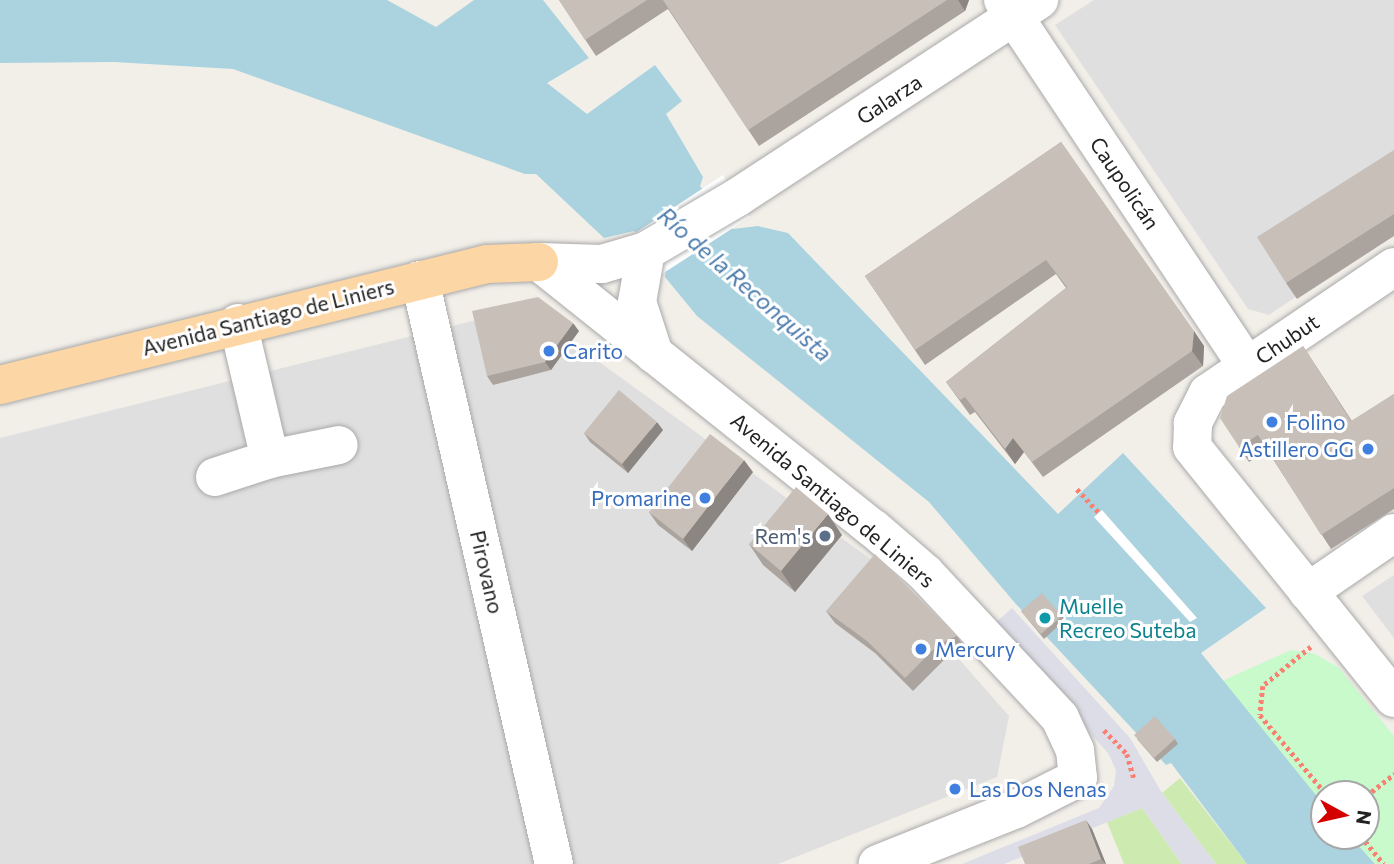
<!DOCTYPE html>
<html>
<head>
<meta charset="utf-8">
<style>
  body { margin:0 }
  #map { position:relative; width:1394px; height:864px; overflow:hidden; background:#f2efe9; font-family:Commissioner,sans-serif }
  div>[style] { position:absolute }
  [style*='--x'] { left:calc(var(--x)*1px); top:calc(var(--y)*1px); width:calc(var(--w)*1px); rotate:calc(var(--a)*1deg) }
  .residential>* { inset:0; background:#e0dfdf }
  .grass>* { inset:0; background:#cdebb0 }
  .park>* { inset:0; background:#c8facc }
  .plaza>* { inset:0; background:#dddde8 }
  .water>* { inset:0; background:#aad3df }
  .pier>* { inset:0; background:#fff }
  .path>* { height:4.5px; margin-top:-2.25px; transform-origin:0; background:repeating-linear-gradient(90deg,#fa8072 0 3.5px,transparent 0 7px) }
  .roads { filter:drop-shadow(0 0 2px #a9a9a9) drop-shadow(0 0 2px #a9a9a9) }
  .minor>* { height:38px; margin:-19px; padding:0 19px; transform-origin:19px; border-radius:19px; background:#fff }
  .major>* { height:38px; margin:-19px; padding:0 19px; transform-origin:19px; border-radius:19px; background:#fcd6a4 }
  .wall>* { inset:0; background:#aba49e }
  .shaded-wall>* { inset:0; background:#8b8681 }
  .building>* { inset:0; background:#c7bfb8 }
  .dots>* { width:19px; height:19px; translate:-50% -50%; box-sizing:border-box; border:4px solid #fff; border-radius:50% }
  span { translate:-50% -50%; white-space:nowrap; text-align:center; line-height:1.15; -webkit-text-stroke:6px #fff; paint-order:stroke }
  .street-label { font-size:21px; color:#222 }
  .shop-label { font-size:21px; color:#366cbe }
  .left { translate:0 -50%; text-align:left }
  .right { translate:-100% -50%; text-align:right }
  .service-label { font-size:21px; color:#4e5e75 }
  .culture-label { font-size:21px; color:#0d838f }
  .water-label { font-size:23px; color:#4a7aab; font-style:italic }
  .north { position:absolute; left:1310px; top:780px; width:70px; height:70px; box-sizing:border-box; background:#fff; border:2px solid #a7a7a7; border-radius:50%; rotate:98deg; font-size:19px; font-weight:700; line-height:28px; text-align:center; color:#222 }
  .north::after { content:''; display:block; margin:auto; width:24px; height:32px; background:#d40000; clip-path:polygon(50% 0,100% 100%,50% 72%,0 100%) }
</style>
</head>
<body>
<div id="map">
  <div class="residential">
    <i style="clip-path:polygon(1094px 0,1394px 0,1394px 231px,1269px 315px,1248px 309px,1055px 25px)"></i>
    <i style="clip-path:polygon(525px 308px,872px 560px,1009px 716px,997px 777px,778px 864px,0 864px,0 438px)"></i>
    <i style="clip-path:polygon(1394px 575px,1394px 638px,1362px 596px)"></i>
  </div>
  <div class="grass">
    <i style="clip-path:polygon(1180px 778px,1247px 864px,1216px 864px,1162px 793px)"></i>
    <i style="clip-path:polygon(1142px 808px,1182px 864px,1124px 864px,1107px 822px)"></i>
  </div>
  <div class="park">
    <i style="clip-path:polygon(1291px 650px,1313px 653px,1338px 667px,1394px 736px,1394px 864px,1375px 864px,1350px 836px,1366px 836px,1366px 794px,1324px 794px,1324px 805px,1222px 681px)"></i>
  </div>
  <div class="plaza">
    <i style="clip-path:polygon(1012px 608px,1130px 738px,1162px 793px,1216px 864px,1182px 864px,1142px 808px,1004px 864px,962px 864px,1099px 808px,1114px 786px,1116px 770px,1108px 753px,993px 625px)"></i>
  </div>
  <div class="water">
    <i style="clip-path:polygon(0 0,387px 0,436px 27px,474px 0,543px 0,589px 58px,547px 83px,587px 114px,655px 65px,682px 101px,666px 114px,703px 177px,700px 186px,733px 229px,758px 226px,788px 233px,1058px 514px,1123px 453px,1266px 608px,1201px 653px,1324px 805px,1324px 836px,1350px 836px,1375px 864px,1247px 864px,1171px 763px,1166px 765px,1015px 603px,929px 502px,697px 316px,665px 277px,666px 263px,634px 231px,604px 238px,536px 174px,525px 174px,233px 69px,114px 62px,0 63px)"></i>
  </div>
  <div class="pier">
    <i style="clip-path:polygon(723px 175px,750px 217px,662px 274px,635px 233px)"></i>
    <i style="clip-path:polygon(1102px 510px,1197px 618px,1190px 622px,1094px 517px)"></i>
  </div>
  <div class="path">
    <i style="--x:1077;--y:489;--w:33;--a:47"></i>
    <i style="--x:1311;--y:647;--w:62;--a:140.9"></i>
    <i style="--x:1263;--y:686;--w:29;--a:96"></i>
    <i style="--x:1260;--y:715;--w:103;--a:50.1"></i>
    <i style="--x:1104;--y:730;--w:33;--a:46"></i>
    <i style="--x:1127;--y:754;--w:25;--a:74"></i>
    <i style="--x:1366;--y:796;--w:36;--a:-38"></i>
    <i style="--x:1361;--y:836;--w:36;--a:51"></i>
  </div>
  <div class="roads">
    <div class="minor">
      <i style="--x:1003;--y:0;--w:440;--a:56.3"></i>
      <i style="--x:646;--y:251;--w:52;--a:100"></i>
      <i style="--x:637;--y:302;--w:55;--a:71.9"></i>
      <i style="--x:539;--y:262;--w:428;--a:38.6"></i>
      <i style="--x:874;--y:529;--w:67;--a:40.8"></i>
      <i style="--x:925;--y:573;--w:198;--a:47"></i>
      <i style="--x:1060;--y:718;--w:35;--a:65"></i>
      <i style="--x:1075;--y:750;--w:28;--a:84"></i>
      <i style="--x:1078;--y:778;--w:69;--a:153.4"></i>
      <i style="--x:1016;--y:809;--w:149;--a:158.3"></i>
      <i style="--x:539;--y:262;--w:63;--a:1.8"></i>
      <i style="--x:602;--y:264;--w:46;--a:-16.5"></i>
      <i style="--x:646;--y:251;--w:107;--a:-30.4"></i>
      <i style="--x:738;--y:197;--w:360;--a:-33.2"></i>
      <i style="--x:1394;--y:267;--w:225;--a:145.9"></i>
      <i style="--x:1208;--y:393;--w:34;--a:117"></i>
      <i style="--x:1193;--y:423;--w:24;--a:92"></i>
      <i style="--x:1192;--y:447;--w:322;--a:51.2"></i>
      <i style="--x:420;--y:280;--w:599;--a:77.08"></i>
      <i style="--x:238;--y:323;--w:140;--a:76.8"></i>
      <i style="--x:215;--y:477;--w:58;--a:-18.1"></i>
      <i style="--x:270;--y:459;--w:70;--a:-11.5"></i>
      <i style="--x:1308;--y:592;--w:104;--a:-34.5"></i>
    </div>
    <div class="major">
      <i style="--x:0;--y:385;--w:502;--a:-13.95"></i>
      <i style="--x:487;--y:264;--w:52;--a:-2.2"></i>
    </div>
  </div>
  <div class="wall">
    <i style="clip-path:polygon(559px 0,969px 0,965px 11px,759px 146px,668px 9px,596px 56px)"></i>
    <i style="clip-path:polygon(1061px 142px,1204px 346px,1203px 366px,1043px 477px,1024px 452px,1015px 464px,975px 412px,970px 415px,946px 382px,1066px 288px,1056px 274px,925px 365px,865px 276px)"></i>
    <i style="clip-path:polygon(1394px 150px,1394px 236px,1297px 299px,1286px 283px)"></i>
    <i style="clip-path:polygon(579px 331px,551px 370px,493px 385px,487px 376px)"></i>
    <i style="clip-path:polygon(1303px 346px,1352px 421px,1394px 394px,1394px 509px,1331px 549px,1267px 450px,1249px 462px,1239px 447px)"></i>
    <i style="clip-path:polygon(663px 430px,628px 473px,590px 442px,584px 433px)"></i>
    <i style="clip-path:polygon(753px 472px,692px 551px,658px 525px,649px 512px)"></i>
    <i style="clip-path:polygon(842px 535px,795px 592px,763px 565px,749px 544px)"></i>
    <i style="clip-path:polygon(826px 611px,957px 636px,965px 648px,948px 656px,913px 691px,875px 653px,835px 623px)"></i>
    <i style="clip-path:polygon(1021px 611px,1062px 616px,1065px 620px,1044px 639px)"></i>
    <i style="clip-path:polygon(1137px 739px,1175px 739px,1178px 744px,1157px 762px)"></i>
    <i style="clip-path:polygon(1092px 829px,1106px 864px,1025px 864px)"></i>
  </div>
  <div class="shaded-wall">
    <i style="clip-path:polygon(958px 0,969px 0,965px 11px)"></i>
    <i style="clip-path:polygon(573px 323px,579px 331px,551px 370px,545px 362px)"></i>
    <i style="clip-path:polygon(1194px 331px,1204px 346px,1203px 366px,1192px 351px)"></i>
    <i style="clip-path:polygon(657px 422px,663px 430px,628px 473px,622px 464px)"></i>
    <i style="clip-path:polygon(1013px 438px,1024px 452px,1015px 464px,1005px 449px)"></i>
    <i style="clip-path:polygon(744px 460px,753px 472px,692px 551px,683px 539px)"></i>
    <i style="clip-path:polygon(828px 514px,842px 535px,795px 592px,781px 571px)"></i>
    <i style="clip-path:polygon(1086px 820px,1092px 829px,1106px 864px,1101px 859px)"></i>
  </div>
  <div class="building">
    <i style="clip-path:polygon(559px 0,647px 0,585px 40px)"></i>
    <i style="clip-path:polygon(663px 0,947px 0,748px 130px)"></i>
    <i style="clip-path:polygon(1061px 142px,1194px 331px,1192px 351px,1032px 462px,1013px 438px,1005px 449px,965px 397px,960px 400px,946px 382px,1067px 287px,1046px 260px,915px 350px,865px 276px)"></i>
    <i style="clip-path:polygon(1394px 150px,1394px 214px,1286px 283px,1257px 237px)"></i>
    <i style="clip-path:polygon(538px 297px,573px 323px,545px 362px,487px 376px,472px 311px)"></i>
    <i style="clip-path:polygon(1303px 346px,1351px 421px,1394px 394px,1394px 488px,1321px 535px,1258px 435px,1239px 447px,1220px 418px,1227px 396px)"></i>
    <i style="clip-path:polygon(619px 390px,657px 422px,622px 464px,584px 433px)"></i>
    <i style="clip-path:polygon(710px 434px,744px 460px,683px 539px,649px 512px)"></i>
    <i style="clip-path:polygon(796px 487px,828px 514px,781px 571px,749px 544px)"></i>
    <i style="clip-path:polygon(875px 554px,957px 636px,939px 644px,905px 678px,867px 641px,826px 611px)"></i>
    <i style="clip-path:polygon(1042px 593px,1062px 616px,1041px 634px,1021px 611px)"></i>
    <i style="clip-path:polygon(1155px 716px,1175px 739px,1154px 758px,1134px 735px)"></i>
    <i style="clip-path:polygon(1086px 820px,1101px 859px,1089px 864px,1025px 864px,1018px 847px)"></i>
  </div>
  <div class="dots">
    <i style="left:549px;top:351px;background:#3f7fe0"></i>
    <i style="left:1272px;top:422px;background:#3f7fe0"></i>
    <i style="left:1368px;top:449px;background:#3f7fe0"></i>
    <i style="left:705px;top:498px;background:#3f7fe0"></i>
    <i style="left:825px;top:536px;background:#5c6f8a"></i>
    <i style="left:1045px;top:618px;background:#0f9aa8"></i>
    <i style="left:921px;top:649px;background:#3f7fe0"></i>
    <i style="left:955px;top:789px;background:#3f7fe0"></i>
  </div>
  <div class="street-label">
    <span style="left:889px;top:99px;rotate:-33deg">Galarza</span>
    <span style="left:1125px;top:183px;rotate:56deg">Caupolicán</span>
    <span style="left:268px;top:317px;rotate:-14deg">Avenida Santiago de Liniers</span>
    <span style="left:1287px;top:339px;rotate:-34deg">Chubut</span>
    <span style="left:833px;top:500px;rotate:40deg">Avenida Santiago de Liniers</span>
    <span style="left:487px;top:572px;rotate:77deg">Pirovano</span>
  </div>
  <div class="shop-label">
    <span class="left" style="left:563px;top:351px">Carito</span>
    <span class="left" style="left:1286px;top:422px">Folino</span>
    <span class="right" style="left:1354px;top:449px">Astillero GG</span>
    <span class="right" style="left:691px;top:498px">Promarine</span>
    <span class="left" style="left:935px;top:649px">Mercury</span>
    <span class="left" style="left:969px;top:789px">Las Dos Nenas</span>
  </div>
  <div class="service-label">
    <span class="right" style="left:811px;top:536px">Rem's</span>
  </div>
  <div class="culture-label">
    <span class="left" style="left:1059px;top:618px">Muelle<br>Recreo Suteba</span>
  </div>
  <div class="water-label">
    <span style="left:745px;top:284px;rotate:41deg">Río de la Reconquista</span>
  </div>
  <div class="north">N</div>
</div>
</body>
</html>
